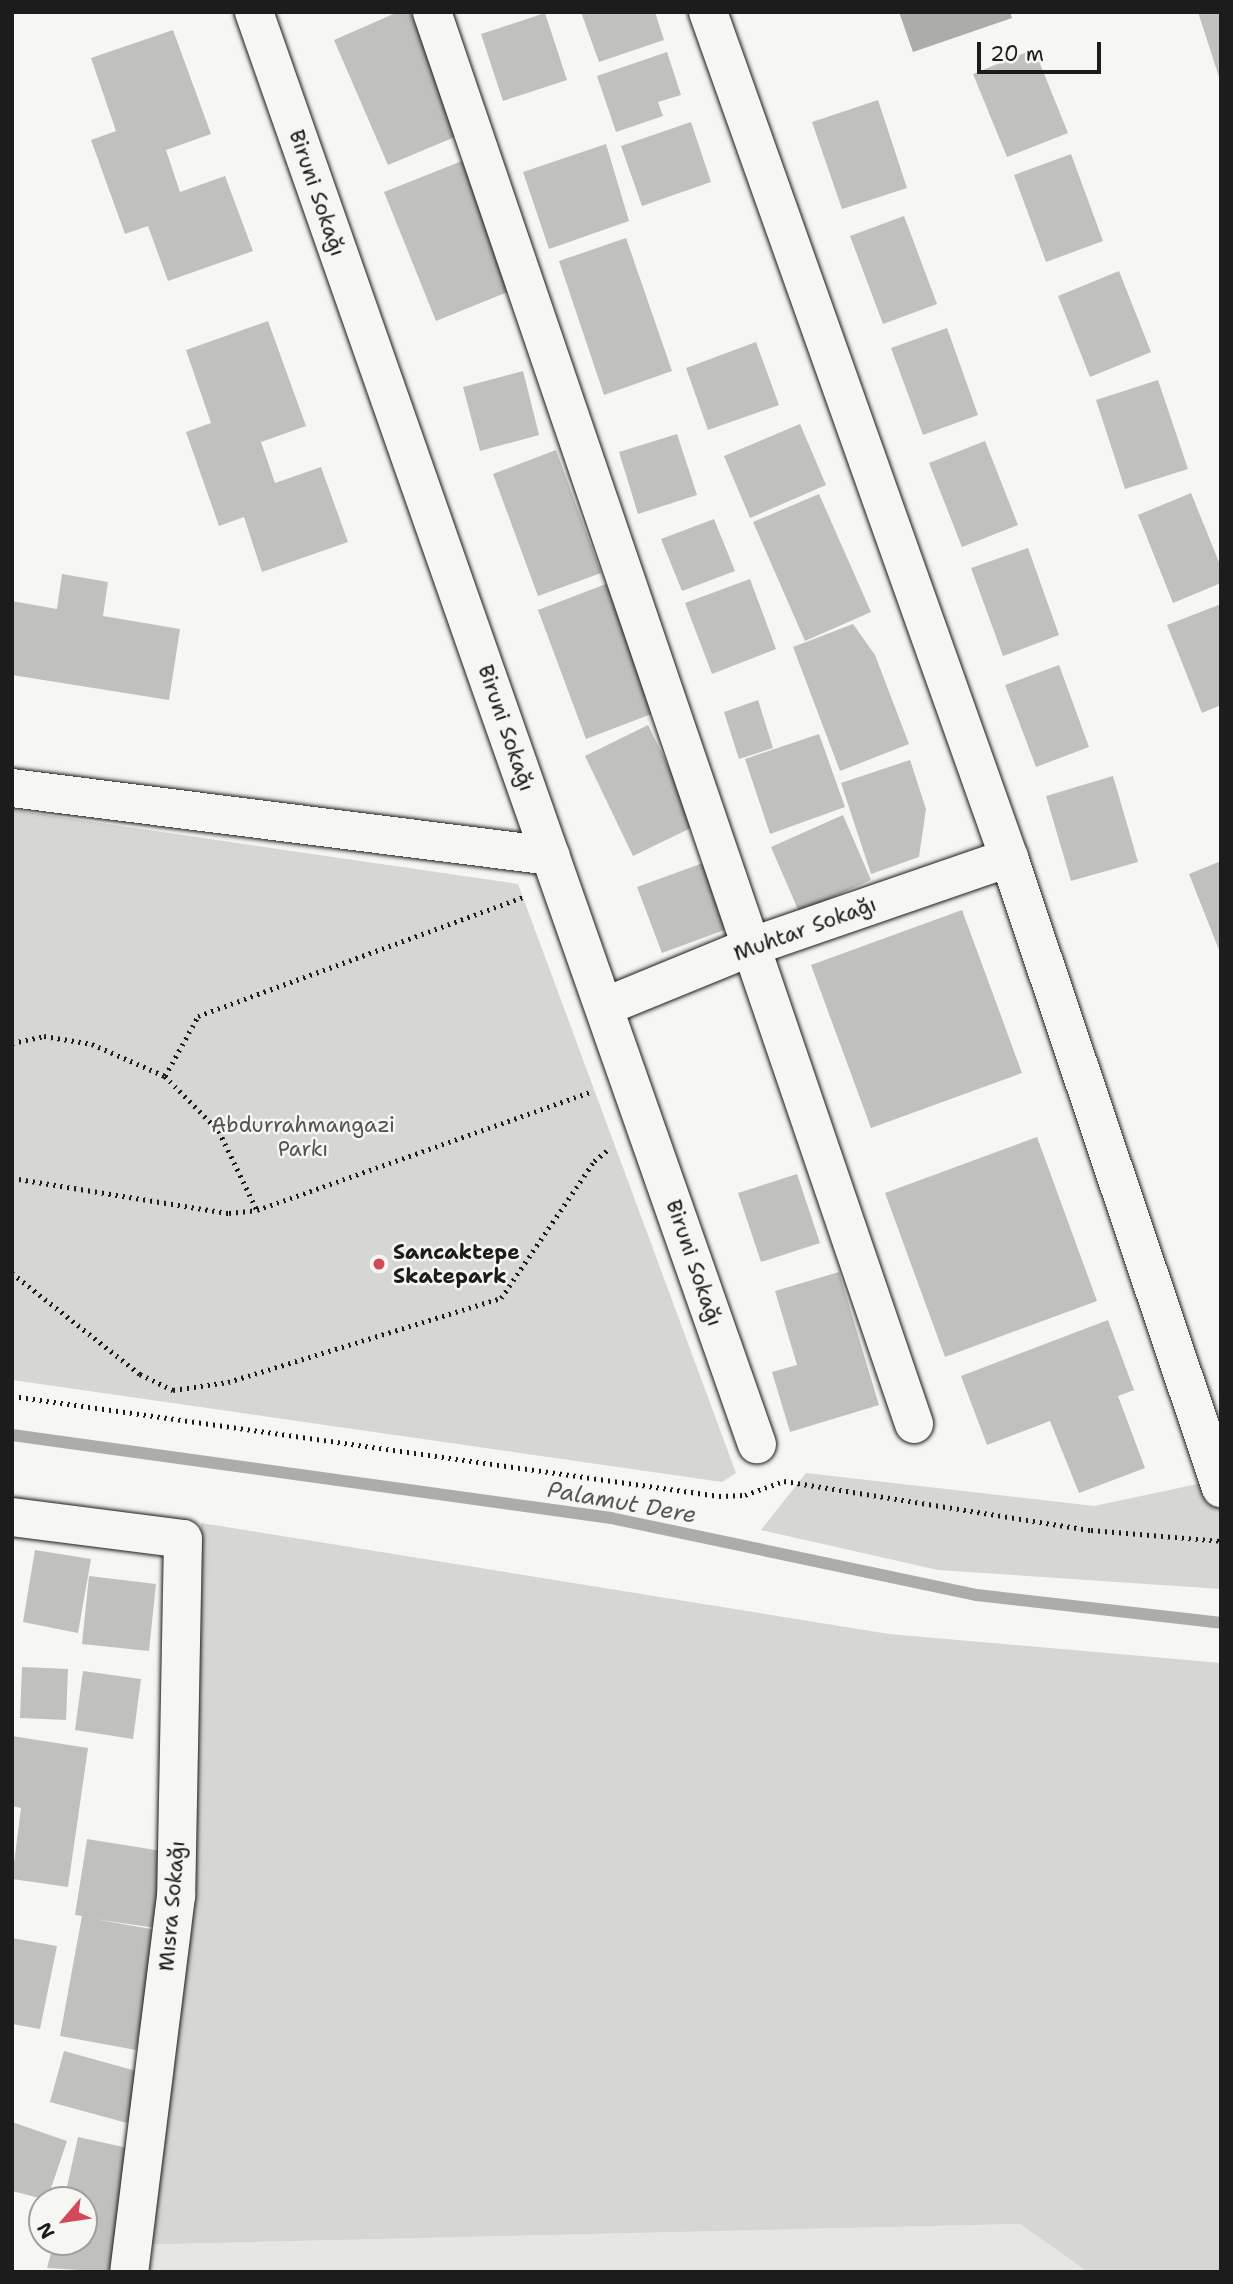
<!DOCTYPE html>
<html>
<head>
<meta charset="utf-8">
<style>
  body { margin:0 }
  #map { position:relative; width:1233px; height:2284px; overflow:hidden; background:#f6f6f2; font-family:"Shantell Sans",sans-serif }
  div>[style] { position:absolute }
  [style*='--x'] { left:calc(var(--x)*1px); top:calc(var(--y)*1px); width:calc(var(--w)*1px); rotate:calc(var(--a)*1deg) }
  .built>* { inset:0; background:#e6e6e2 }
  .green>* { inset:0; background:#d6d6d2 }
  .water>* { inset:0; background:#acaca9 }
  .stream>* { height:12px; margin:-6px; padding:0 6px; transform-origin:6px; border-radius:6px; background:#acaca9 }
  .building>* { inset:0; background:#c0c0bd }
  .path>* { height:4.5px; margin-top:-2.25px; transform-origin:0; background:repeating-linear-gradient(90deg,#1c1c1c 0 2px,transparent 0 7px) }
  .roads { filter:drop-shadow(0 0 2px #1c1c1c) drop-shadow(0 0 2px #1c1c1c) }
  .minor>* { height:38px; margin:-19px; padding:0 19px; transform-origin:19px; border-radius:19px; background:#f6f6f2 }
  .dots>* { width:19px; height:19px; translate:-50% -50%; box-sizing:border-box; border:4px solid #f6f6f2; border-radius:50% }
  span { translate:-50% -50%; white-space:nowrap; text-align:center; line-height:1.15; -webkit-text-stroke:5px #f6f6f2; paint-order:stroke }
  .street-label { font-size:21px; color:#1c1c1c }
  .park-label { font-size:21px; color:#545453 }
  .poi-label { font-size:21px; color:#1c1c1c; font-weight:700 }
  .left { translate:0 -50%; text-align:left }
  .water-label { font-size:23px; color:#565654; font-style:italic }
  .frame { position:absolute; inset:0; border:14px solid #1c1c1c; pointer-events:none }
  .north { position:absolute; left:28px; top:2186px; width:70px; height:70px; box-sizing:border-box; background:#f6f6f2; border:2px solid #9f9f9c; border-radius:50%; rotate:241deg; font-size:19px; font-weight:700; line-height:28px; text-align:center; color:#1c1c1c }
  .north::after { content:''; display:block; margin:auto; width:24px; height:32px; background:#d1495b; clip-path:polygon(50% 0,100% 100%,50% 72%,0 100%) }
  .scale { position:absolute; left:977px; top:42px; width:124px; height:32px; box-sizing:border-box; border:4px solid #1c1c1c; border-top:0; padding-left:9px; font-size:21px; line-height:24px; white-space:nowrap; color:#1c1c1c; -webkit-text-stroke:5px #f6f6f2; paint-order:stroke }
</style>
</head>
<body>
<div id="map">
  <div class="built">
    <i style="clip-path:polygon(1020px 2224px,1088px 2272px,125px 2272px,127px 2245px)"></i>
  </div>
  <div class="green">
    <i style="clip-path:polygon(12px 810px,518px 884px,736px 1473px,722px 1482px,12px 1380px)"></i>
    <i style="clip-path:polygon(806px 1473px,1094px 1506px,1221px 1479px,1221px 1589px,938px 1570px,761px 1530px)"></i>
    <i style="clip-path:polygon(201px 1523px,889px 1634px,1221px 1663px,1221px 2272px,1088px 2272px,1020px 2224px,127px 2245px)"></i>
  </div>
  <div class="water">
    <i style="clip-path:polygon(899px 12px,1010px 12px,1012px 18px,913px 52px)"></i>
  </div>
  <div class="stream">
    <i style="--x:12;--y:1435;--w:605;--a:7.89"></i>
    <i style="--x:611;--y:1518;--w:374;--a:11.9"></i>
    <i style="--x:977;--y:1595;--w:246;--a:6.5"></i>
  </div>
  <div class="building">
    <i style="clip-path:polygon(398px 12px,410px 12px,462px 134px,388px 165px,334px 40px)"></i>
    <i style="clip-path:polygon(581px 12px,655px 12px,664px 40px,599px 62px)"></i>
    <i style="clip-path:polygon(1198px 12px,1221px 12px,1221px 80px,1220px 80px)"></i>
    <i style="clip-path:polygon(545px 13px,567px 80px,503px 101px,481px 34px)"></i>
    <i style="clip-path:polygon(173px 30px,211px 134px,166px 150px,180px 192px,225px 176px,253px 251px,168px 281px,148px 226px,125px 234px,91px 140px,116px 131px,91px 58px)"></i>
    <i style="clip-path:polygon(1034px 49px,1068px 133px,1007px 157px,973px 74px)"></i>
    <i style="clip-path:polygon(667px 52px,681px 95px,658px 102px,663px 116px,616px 132px,597px 76px)"></i>
    <i style="clip-path:polygon(878px 100px,907px 188px,842px 209px,812px 122px)"></i>
    <i style="clip-path:polygon(691px 122px,711px 182px,642px 206px,621px 146px)"></i>
    <i style="clip-path:polygon(606px 144px,629px 221px,549px 249px,523px 172px)"></i>
    <i style="clip-path:polygon(1071px 154px,1103px 241px,1046px 262px,1014px 175px)"></i>
    <i style="clip-path:polygon(462px 161px,515px 289px,436px 321px,384px 192px)"></i>
    <i style="clip-path:polygon(904px 216px,937px 304px,883px 324px,850px 236px)"></i>
    <i style="clip-path:polygon(626px 238px,672px 371px,604px 395px,559px 261px)"></i>
    <i style="clip-path:polygon(1119px 271px,1151px 352px,1090px 377px,1058px 296px)"></i>
    <i style="clip-path:polygon(268px 321px,306px 426px,261px 442px,275px 483px,321px 467px,348px 542px,262px 572px,244px 517px,219px 526px,186px 432px,211px 423px,186px 350px)"></i>
    <i style="clip-path:polygon(947px 328px,978px 415px,923px 435px,891px 348px)"></i>
    <i style="clip-path:polygon(756px 342px,779px 405px,708px 430px,686px 368px)"></i>
    <i style="clip-path:polygon(523px 371px,539px 435px,480px 451px,463px 387px)"></i>
    <i style="clip-path:polygon(1158px 380px,1188px 469px,1125px 489px,1096px 400px)"></i>
    <i style="clip-path:polygon(800px 424px,826px 485px,750px 518px,724px 456px)"></i>
    <i style="clip-path:polygon(677px 434px,697px 495px,638px 514px,619px 452px)"></i>
    <i style="clip-path:polygon(985px 441px,1018px 525px,962px 547px,929px 463px)"></i>
    <i style="clip-path:polygon(556px 450px,601px 573px,538px 596px,493px 474px)"></i>
    <i style="clip-path:polygon(1191px 493px,1221px 567px,1221px 583px,1173px 603px,1138px 515px)"></i>
    <i style="clip-path:polygon(819px 494px,871px 612px,805px 641px,753px 522px)"></i>
    <i style="clip-path:polygon(714px 519px,735px 571px,682px 591px,661px 539px)"></i>
    <i style="clip-path:polygon(1028px 548px,1059px 635px,1003px 656px,971px 568px)"></i>
    <i style="clip-path:polygon(62px 574px,108px 582px,103px 616px,180px 629px,169px 700px,12px 675px,12px 601px,57px 609px)"></i>
    <i style="clip-path:polygon(750px 579px,776px 649px,712px 674px,685px 603px)"></i>
    <i style="clip-path:polygon(606px 584px,654px 713px,586px 739px,538px 610px)"></i>
    <i style="clip-path:polygon(1221px 604px,1221px 705px,1202px 713px,1167px 625px)"></i>
    <i style="clip-path:polygon(853px 624px,875px 655px,909px 744px,840px 771px,793px 647px)"></i>
    <i style="clip-path:polygon(1059px 665px,1089px 747px,1036px 767px,1005px 685px)"></i>
    <i style="clip-path:polygon(758px 700px,773px 748px,739px 759px,724px 712px)"></i>
    <i style="clip-path:polygon(648px 725px,697px 825px,633px 856px,585px 756px)"></i>
    <i style="clip-path:polygon(819px 734px,845px 807px,770px 834px,745px 759px)"></i>
    <i style="clip-path:polygon(910px 760px,926px 809px,919px 857px,871px 874px,841px 783px)"></i>
    <i style="clip-path:polygon(1113px 776px,1138px 862px,1071px 881px,1046px 796px)"></i>
    <i style="clip-path:polygon(843px 815px,871px 880px,799px 912px,771px 847px)"></i>
    <i style="clip-path:polygon(1221px 861px,1221px 955px,1189px 874px)"></i>
    <i style="clip-path:polygon(703px 863px,727px 929px,662px 953px,637px 887px)"></i>
    <i style="clip-path:polygon(962px 910px,1022px 1073px,871px 1128px,811px 965px)"></i>
    <i style="clip-path:polygon(1037px 1137px,1097px 1301px,945px 1357px,885px 1193px)"></i>
    <i style="clip-path:polygon(797px 1174px,820px 1243px,761px 1262px,738px 1193px)"></i>
    <i style="clip-path:polygon(839px 1272px,879px 1405px,790px 1432px,772px 1372px,797px 1365px,775px 1291px)"></i>
    <i style="clip-path:polygon(1108px 1320px,1134px 1390px,1118px 1396px,1145px 1468px,1079px 1493px,1050px 1421px,987px 1445px,961px 1376px)"></i>
    <i style="clip-path:polygon(35px 1550px,91px 1559px,78px 1633px,23px 1622px)"></i>
    <i style="clip-path:polygon(89px 1576px,156px 1584px,149px 1651px,82px 1644px)"></i>
    <i style="clip-path:polygon(22px 1667px,68px 1669px,66px 1720px,20px 1718px)"></i>
    <i style="clip-path:polygon(83px 1671px,141px 1679px,133px 1739px,75px 1730px)"></i>
    <i style="clip-path:polygon(12px 1736px,88px 1748px,68px 1887px,12px 1879px,21px 1808px,12px 1806px)"></i>
    <i style="clip-path:polygon(87px 1839px,168px 1852px,156px 1928px,94px 1919px,157px 1930px,136px 2050px,60px 2036px,82px 1916px,75px 1915px)"></i>
    <i style="clip-path:polygon(12px 1938px,57px 1946px,40px 2029px,12px 2024px)"></i>
    <i style="clip-path:polygon(64px 2051px,140px 2072px,127px 2123px,50px 2102px)"></i>
    <i style="clip-path:polygon(12px 2122px,67px 2141px,47px 2200px,12px 2191px)"></i>
    <i style="clip-path:polygon(78px 2137px,141px 2151px,113px 2272px,47px 2268px,54px 2242px,84px 2242px,84px 2200px,64px 2200px)"></i>
  </div>
  <div class="path">
    <i style="--x:12;--y:1043;--w:33;--a:-12"></i>
    <i style="--x:44;--y:1036;--w:49;--a:9.5"></i>
    <i style="--x:92;--y:1044;--w:80;--a:23.7"></i>
    <i style="--x:165;--y:1076;--w:77;--a:45.5"></i>
    <i style="--x:219;--y:1131;--w:88;--a:64.3"></i>
    <i style="--x:257;--y:1210;--w:353;--a:-19.5"></i>
    <i style="--x:165;--y:1076;--w:68;--a:-61.2"></i>
    <i style="--x:198;--y:1016;--w:347;--a:-20.1"></i>
    <i style="--x:12;--y:1178;--w:220;--a:9.2"></i>
    <i style="--x:229;--y:1213;--w:28;--a:-6"></i>
    <i style="--x:12;--y:1273;--w:163;--a:38.3"></i>
    <i style="--x:140;--y:1374;--w:37;--a:26"></i>
    <i style="--x:173;--y:1390;--w:56;--a:-8.3"></i>
    <i style="--x:228;--y:1382;--w:286;--a:-17.1"></i>
    <i style="--x:501;--y:1298;--w:166;--a:-55.8"></i>
    <i style="--x:594;--y:1161;--w:21;--a:-39"></i>
    <i style="--x:12;--y:1396;--w:714;--a:8.05"></i>
    <i style="--x:719;--y:1496;--w:26;--a:-2"></i>
    <i style="--x:745;--y:1495;--w:41;--a:-19.7"></i>
    <i style="--x:784;--y:1481;--w:311;--a:9.1"></i>
    <i style="--x:1091;--y:1530;--w:130;--a:4.8"></i>
  </div>
  <div class="roads">
    <div class="minor">
      <i style="--x:254;--y:12;--w:1518;--a:70.65"></i>
      <i style="--x:432;--y:12;--w:1492;--a:71.15"></i>
      <i style="--x:708;--y:12;--w:898;--a:70.41"></i>
      <i style="--x:1009;--y:858;--w:665;--a:71.4"></i>
      <i style="--x:12;--y:788;--w:543;--a:7.19"></i>
      <i style="--x:604;--y:1007;--w:161;--a:-22.3"></i>
      <i style="--x:753;--y:946;--w:271;--a:-19"></i>
      <i style="--x:12;--y:1517;--w:172;--a:7.3"></i>
      <i style="--x:183;--y:1539;--w:357;--a:91.1"></i>
      <i style="--x:176;--y:1896;--w:379;--a:97.1"></i>
    </div>
  </div>
  <div class="dots">
    <i style="left:379px;top:1264px;background:#d1495b"></i>
  </div>
  <div class="street-label">
    <span style="left:317px;top:193px;rotate:71deg">Biruni Sokağı</span>
    <span style="left:506px;top:728px;rotate:71deg">Biruni Sokağı</span>
    <span style="left:805px;top:929px;rotate:-20deg">Muhtar Sokağı</span>
    <span style="left:694px;top:1263px;rotate:71deg">Biruni Sokağı</span>
    <span style="left:172px;top:1906px;rotate:-85deg">Mısra Sokağı</span>
  </div>
  <div class="park-label">
    <span style="left:303px;top:1137px">Abdurrahmangazi<br>Parkı</span>
  </div>
  <div class="poi-label">
    <span class="left" style="left:393px;top:1264px">Sancaktepe<br>Skatepark</span>
  </div>
  <div class="water-label">
    <span style="left:622px;top:1502px;rotate:10deg">Palamut Dere</span>
  </div>
  <div class="frame"></div>
  <div class="north">N</div>
  <div class="scale">20 m</div>
</div>
</body>
</html>
